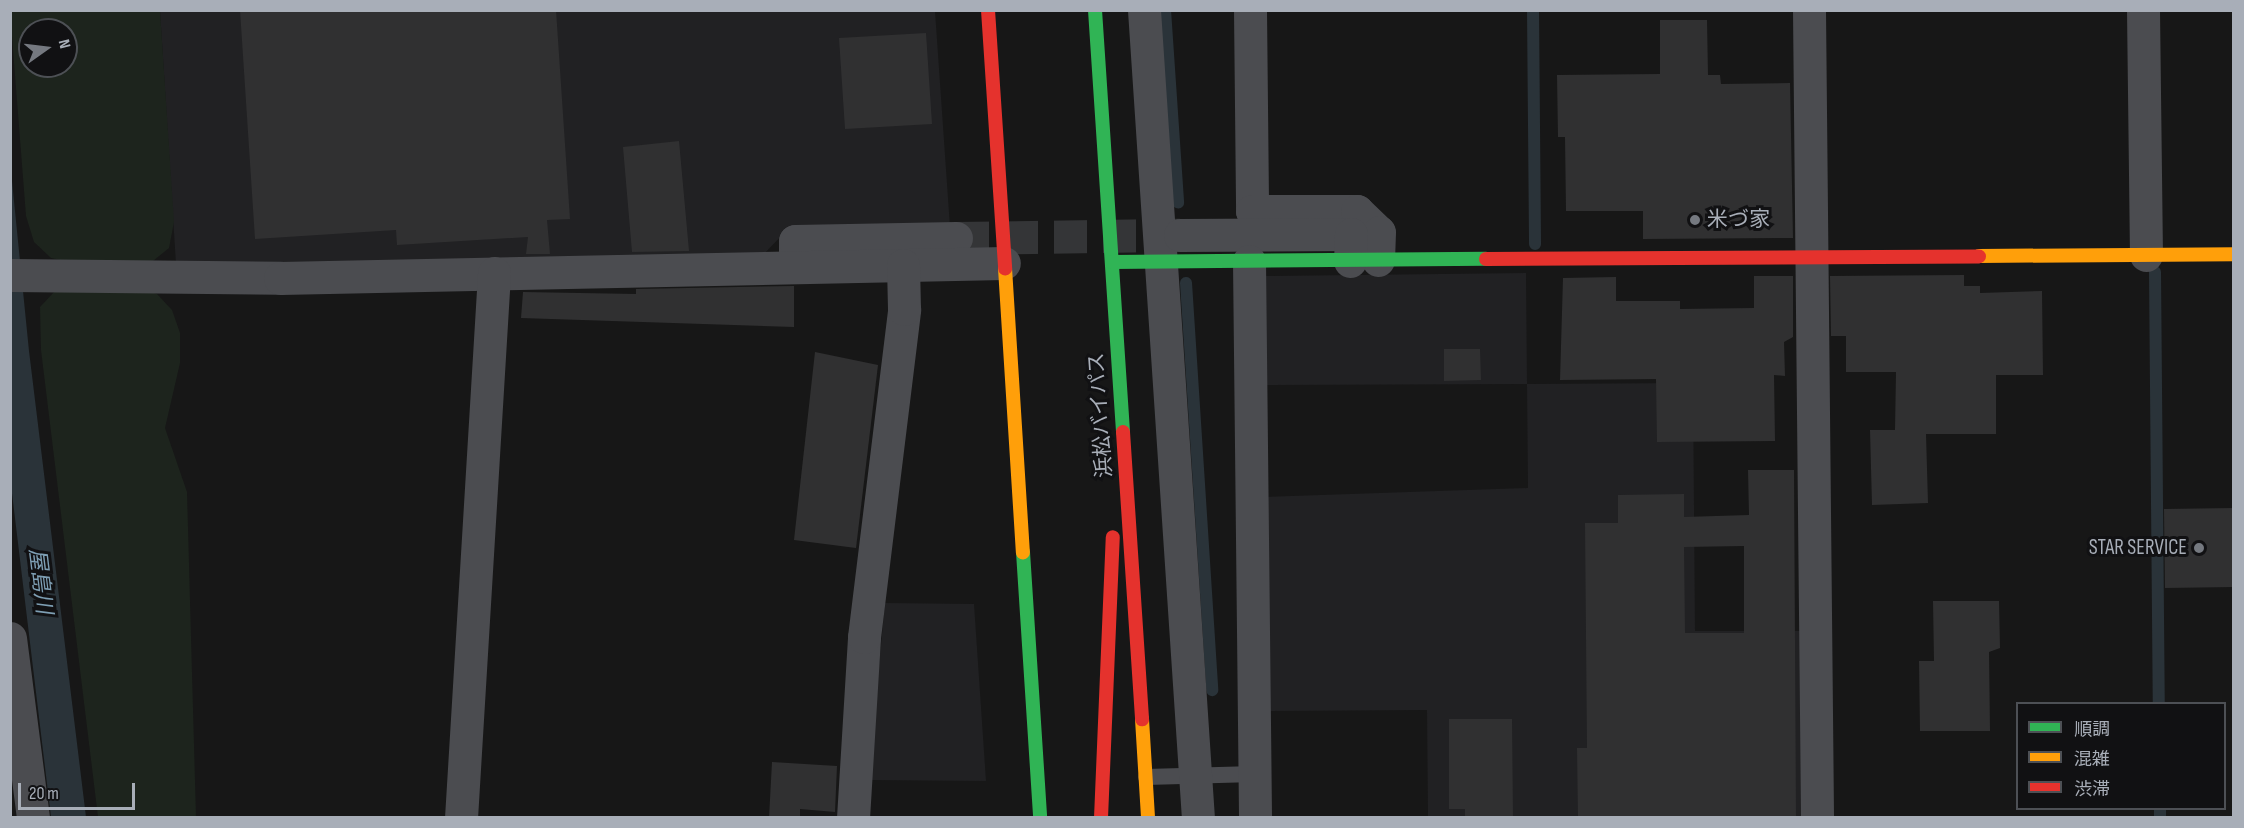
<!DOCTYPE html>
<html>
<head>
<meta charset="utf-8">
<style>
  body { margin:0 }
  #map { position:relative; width:2244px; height:828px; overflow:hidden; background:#171717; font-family:"Sofia Sans Condensed","Noto Sans JP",sans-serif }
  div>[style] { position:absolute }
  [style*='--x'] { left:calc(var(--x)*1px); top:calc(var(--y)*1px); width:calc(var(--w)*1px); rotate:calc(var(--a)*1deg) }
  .built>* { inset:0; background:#212123 }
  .green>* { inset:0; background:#1d241d }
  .water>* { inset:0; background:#2a3339 }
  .stream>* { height:12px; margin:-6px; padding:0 6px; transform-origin:6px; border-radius:6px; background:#2a3339 }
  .building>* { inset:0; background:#303031 }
  .street-tunnel>* { height:33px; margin-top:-16.5px; transform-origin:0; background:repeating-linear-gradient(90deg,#343537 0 33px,transparent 0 49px) }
  .lane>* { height:16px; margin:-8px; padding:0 8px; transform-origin:8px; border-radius:8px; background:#4b4c50 }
  .street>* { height:33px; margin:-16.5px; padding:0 16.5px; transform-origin:16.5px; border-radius:16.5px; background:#4b4c50 }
  .fast>* { height:14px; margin:-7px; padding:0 7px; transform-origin:7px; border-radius:7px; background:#30b455 }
  .slow>* { height:14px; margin:-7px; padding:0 7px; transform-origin:7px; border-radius:7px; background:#ff9f0a }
  .jam>* { height:14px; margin:-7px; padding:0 7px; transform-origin:7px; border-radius:7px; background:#e5322d }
  .dots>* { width:16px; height:16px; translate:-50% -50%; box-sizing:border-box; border:3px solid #111113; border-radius:50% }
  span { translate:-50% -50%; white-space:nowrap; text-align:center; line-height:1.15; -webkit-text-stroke:6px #111113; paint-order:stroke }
  .poi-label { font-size:21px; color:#a8aeb8 }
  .left { translate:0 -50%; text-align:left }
  .right { translate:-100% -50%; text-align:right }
  .street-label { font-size:21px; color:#a8aeb8 }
  .water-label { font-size:22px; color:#7e9fb4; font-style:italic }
  .frame { position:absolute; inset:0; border:12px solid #a8aeb8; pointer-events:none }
  .legend { position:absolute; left:2016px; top:702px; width:210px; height:108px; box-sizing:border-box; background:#111113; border:2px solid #4d5055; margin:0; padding:8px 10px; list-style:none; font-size:18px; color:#a8aeb8 }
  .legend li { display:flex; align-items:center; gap:12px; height:30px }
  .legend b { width:30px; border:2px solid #4d5055 }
  .north { position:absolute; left:18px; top:18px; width:60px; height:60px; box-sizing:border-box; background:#111113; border:2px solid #4d5055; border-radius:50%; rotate:76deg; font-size:16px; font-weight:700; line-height:24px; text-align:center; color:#a8aeb8 }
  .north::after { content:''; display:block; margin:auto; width:21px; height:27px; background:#757980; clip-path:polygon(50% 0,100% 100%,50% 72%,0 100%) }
  .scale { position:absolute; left:18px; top:783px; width:117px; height:27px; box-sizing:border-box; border:3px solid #a8aeb8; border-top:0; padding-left:8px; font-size:18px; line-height:21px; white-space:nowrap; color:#a8aeb8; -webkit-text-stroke:4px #111113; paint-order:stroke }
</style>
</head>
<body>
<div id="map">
  <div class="built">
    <i style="clip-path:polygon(160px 11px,935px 11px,950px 227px,787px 230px,761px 257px,176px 264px)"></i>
    <i style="clip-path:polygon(1526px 273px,1527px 384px,1693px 383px,1695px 631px,1803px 631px,1805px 817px,1428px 817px,1427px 710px,1266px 711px,1264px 497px,1528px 488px,1527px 384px,1262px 385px,1262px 276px)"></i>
    <i style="clip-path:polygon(885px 603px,974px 604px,986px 781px,868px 780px)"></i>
  </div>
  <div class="green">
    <i style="clip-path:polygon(evenodd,10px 11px,160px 11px,174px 222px,169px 248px,153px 261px,74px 263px,51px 258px,34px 242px,26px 216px,10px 11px,30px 30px,66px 30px,66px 66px,30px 66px,30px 30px)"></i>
    <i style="clip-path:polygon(133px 287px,157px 294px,172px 310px,180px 333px,180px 363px,165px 428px,187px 492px,196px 817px,98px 817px,41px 350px,40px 307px,55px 291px)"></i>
  </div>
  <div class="water">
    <i style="clip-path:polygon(10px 161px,29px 351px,86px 817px,51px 817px,11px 485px)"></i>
  </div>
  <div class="stream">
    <i style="--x:1165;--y:10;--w:193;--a:86.1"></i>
    <i style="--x:1533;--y:10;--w:234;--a:89.5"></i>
    <i style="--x:2155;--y:272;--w:432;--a:89.5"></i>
    <i style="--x:1186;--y:283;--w:408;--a:86.3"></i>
    <i style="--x:2160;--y:808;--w:9;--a:90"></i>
  </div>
  <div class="building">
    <i style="clip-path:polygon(240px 10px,556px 10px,570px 219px,547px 220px,550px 254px,526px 254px,528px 237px,397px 245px,396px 230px,255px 239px)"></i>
    <i style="clip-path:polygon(1660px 20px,1707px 20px,1708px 75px,1720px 75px,1721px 84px,1790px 83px,1793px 238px,1643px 239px,1643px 211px,1566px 211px,1565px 137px,1558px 137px,1557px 75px,1660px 74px)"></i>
    <i style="clip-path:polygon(926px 33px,932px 124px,845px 129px,839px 38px)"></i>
    <i style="clip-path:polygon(679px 141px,689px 251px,632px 252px,623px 147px)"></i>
    <i style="clip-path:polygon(1964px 275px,1964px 286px,1980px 286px,1980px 293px,2042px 291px,2043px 375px,1996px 375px,1996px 434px,1926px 434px,1928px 503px,1872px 505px,1870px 430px,1895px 430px,1896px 372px,1846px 372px,1846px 336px,1831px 336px,1830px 276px)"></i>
    <i style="clip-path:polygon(1754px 276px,1793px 276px,1793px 337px,1784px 342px,1785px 376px,1774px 375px,1775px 441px,1657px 442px,1656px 379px,1560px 380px,1563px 278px,1616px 277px,1616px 301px,1680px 301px,1680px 309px,1754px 308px)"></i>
    <i style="clip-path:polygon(794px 286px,794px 327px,521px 318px,523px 292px,636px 294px,636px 289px)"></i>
    <i style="clip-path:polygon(1444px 349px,1480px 349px,1481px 380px,1444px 381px)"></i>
    <i style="clip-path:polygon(815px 352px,878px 365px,856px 548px,794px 540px)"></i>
    <i style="clip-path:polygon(evenodd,1748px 470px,1794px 470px,1796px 818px,1578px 818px,1577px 748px,1587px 748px,1585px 523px,1618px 523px,1618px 495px,1684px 494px,1684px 517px,1749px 515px,1748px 470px,1744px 546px,1744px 633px,1685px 633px,1684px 547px,1744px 546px)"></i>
    <i style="clip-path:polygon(2234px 508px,2234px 587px,2165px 588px,2164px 509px)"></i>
    <i style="clip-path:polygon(1933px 601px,1999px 601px,2000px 648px,1989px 652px,1990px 731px,1920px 731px,1919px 661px,1934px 661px)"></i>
    <i style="clip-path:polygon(1449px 719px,1512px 719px,1513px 818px,1465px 818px,1465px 809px,1449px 809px)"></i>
    <i style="clip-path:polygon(772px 762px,837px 766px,835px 812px,800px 809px,800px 818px,769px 818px)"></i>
  </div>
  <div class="street-tunnel">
    <i style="--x:956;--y:238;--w:224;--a:-0.8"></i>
  </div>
  <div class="lane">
    <i style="--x:1146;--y:777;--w:109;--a:-1.6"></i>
  </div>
  <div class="street">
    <i style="--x:1144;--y:10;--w:810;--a:86.18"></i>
    <i style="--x:1250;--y:10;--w:201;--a:89.4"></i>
    <i style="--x:1252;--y:211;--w:105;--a:0"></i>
    <i style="--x:1357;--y:211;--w:30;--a:44"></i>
    <i style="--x:1379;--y:232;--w:28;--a:92"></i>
    <i style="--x:1809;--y:10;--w:808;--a:89.43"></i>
    <i style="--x:2143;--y:10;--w:245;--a:89.3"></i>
    <i style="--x:1180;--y:235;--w:171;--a:-0.3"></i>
    <i style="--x:1351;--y:234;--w:27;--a:92"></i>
    <i style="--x:1249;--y:261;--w:557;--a:89.38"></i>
    <i style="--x:795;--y:267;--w:26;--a:-90"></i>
    <i style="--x:795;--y:241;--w:161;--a:-1.1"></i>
    <i style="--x:10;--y:275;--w:270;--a:0.6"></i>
    <i style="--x:280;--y:278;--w:724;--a:-1.19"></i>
    <i style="--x:10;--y:638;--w:181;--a:82.7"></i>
    <i style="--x:461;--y:818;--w:546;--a:-86.53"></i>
    <i style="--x:853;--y:818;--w:181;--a:-86.5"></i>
    <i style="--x:864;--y:637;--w:330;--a:-83"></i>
    <i style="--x:904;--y:309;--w:44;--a:-91.3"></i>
  </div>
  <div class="fast">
    <i style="--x:1095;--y:10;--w:423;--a:86.2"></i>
    <i style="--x:1112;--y:262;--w:374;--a:-0.5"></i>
    <i style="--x:1023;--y:552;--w:267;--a:86.3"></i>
  </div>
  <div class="slow">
    <i style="--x:1979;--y:256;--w:255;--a:-0.4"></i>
    <i style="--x:1005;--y:268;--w:285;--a:86.4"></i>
    <i style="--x:1142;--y:719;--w:99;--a:86.5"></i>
  </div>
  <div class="jam">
    <i style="--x:988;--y:10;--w:259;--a:86.2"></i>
    <i style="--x:1486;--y:259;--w:493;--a:-0.3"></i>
    <i style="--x:1123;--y:432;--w:288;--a:86.2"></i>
    <i style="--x:1101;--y:818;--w:281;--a:-87.6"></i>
  </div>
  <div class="dots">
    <i style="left:1695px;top:220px;background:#757980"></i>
    <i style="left:2199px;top:548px;background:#757980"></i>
  </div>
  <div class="poi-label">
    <span class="left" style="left:1707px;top:220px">米づ家</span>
    <span class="right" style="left:2187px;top:548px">STAR SERVICE</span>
  </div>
  <div class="street-label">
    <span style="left:1101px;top:415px;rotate:-94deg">浜松バイパス</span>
  </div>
  <div class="water-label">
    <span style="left:40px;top:581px;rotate:83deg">屋島川</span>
  </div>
  <div class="frame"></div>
  <ul class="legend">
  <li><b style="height:8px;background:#30b455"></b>順調</li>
  <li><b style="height:8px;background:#ff9f0a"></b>混雑</li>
  <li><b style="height:8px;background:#e5322d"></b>渋滞</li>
  </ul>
  <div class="north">N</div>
  <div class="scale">20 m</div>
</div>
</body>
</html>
